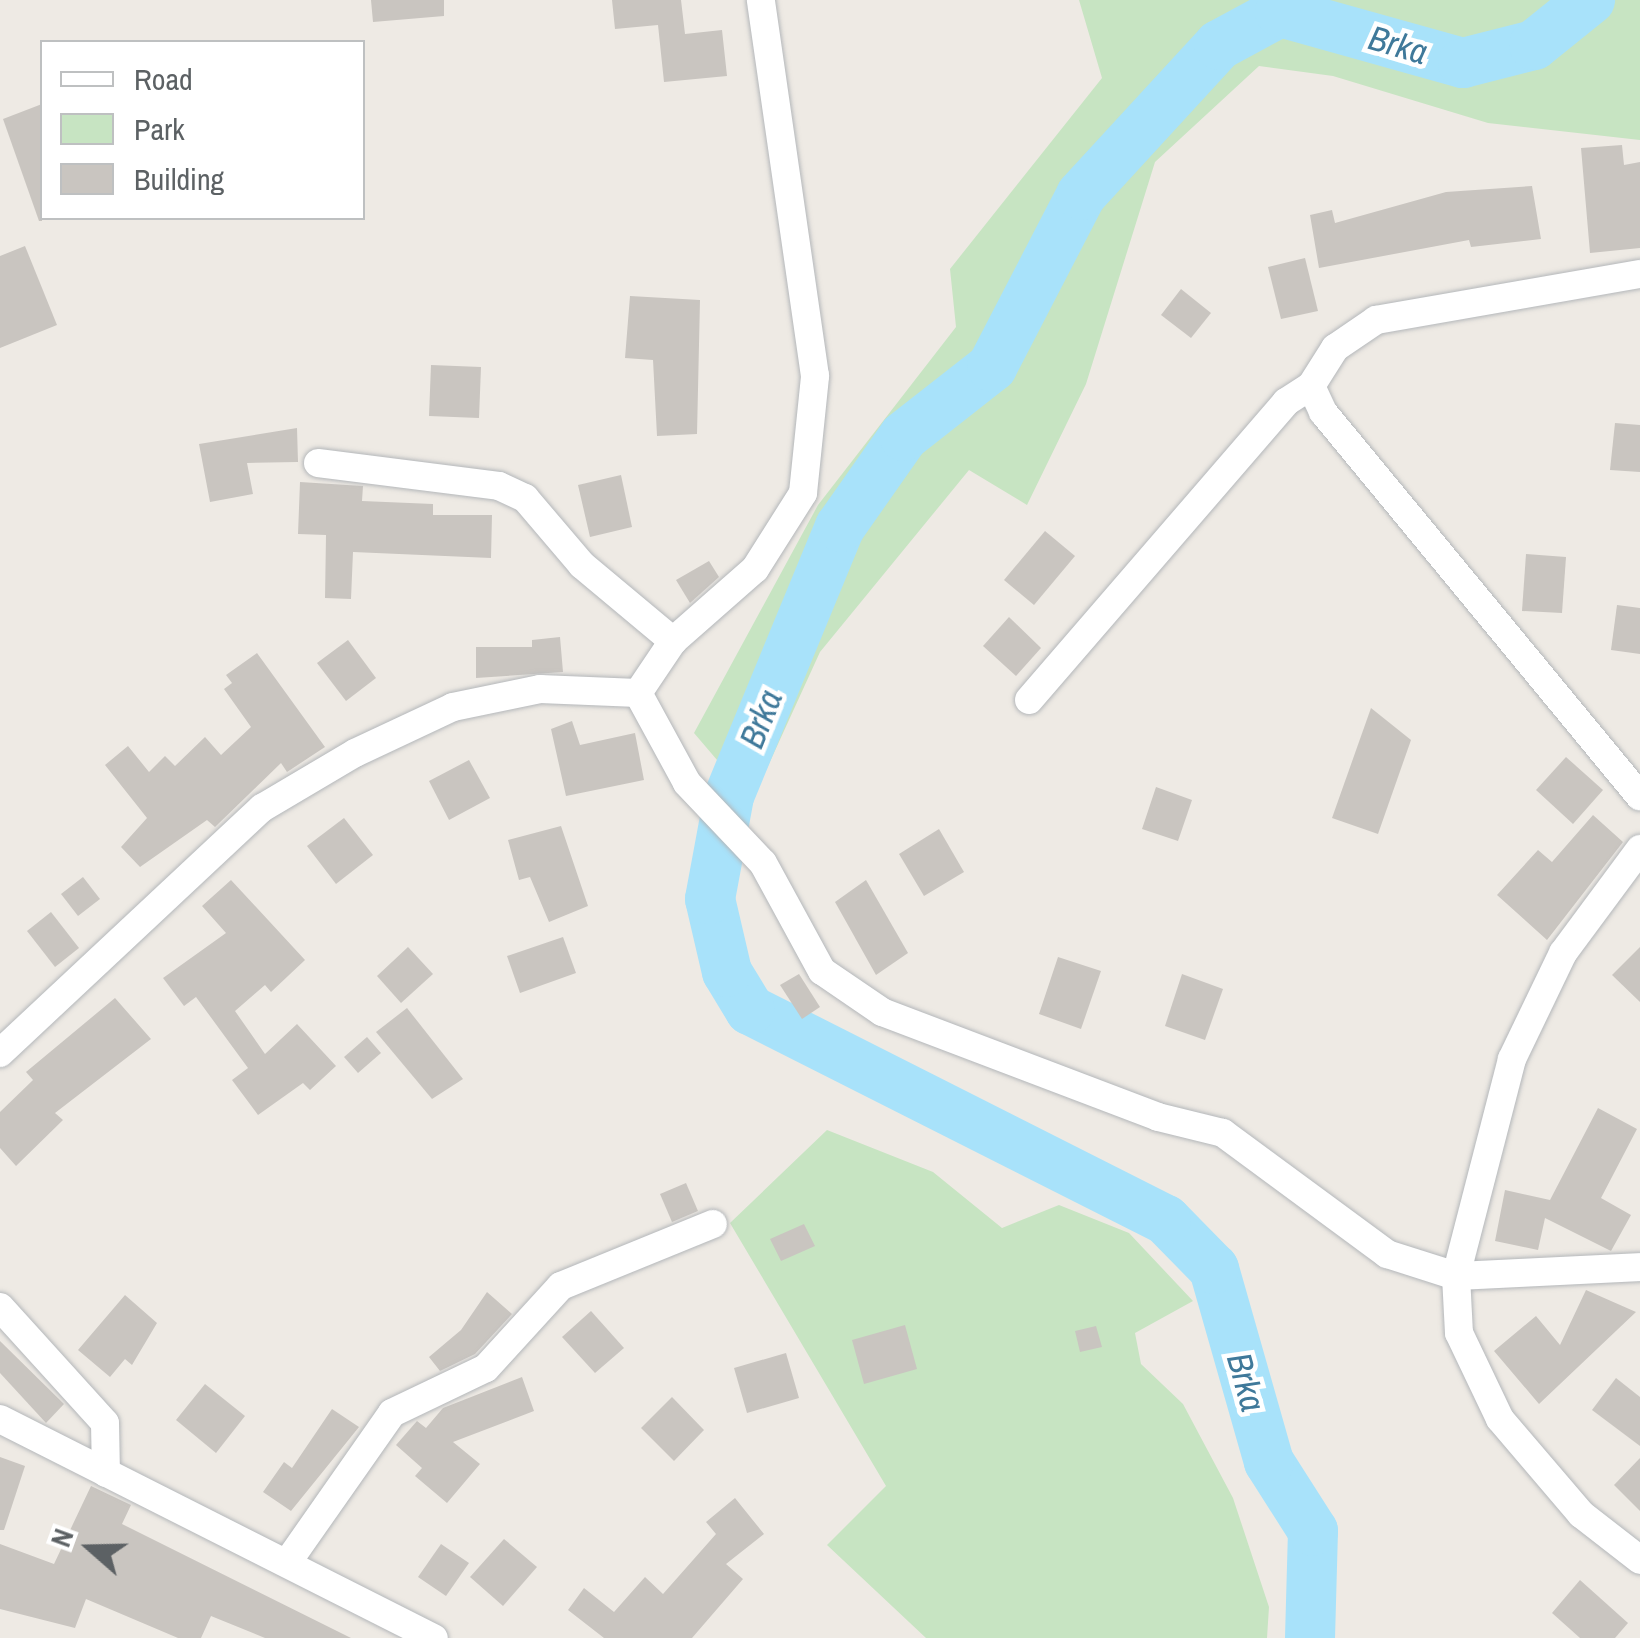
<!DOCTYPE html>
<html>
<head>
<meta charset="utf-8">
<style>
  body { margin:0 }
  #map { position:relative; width:1640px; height:1638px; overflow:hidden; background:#eeeae4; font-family:"Archivo Narrow",sans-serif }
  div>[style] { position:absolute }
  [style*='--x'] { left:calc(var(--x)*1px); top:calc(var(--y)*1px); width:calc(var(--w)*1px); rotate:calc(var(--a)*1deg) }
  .green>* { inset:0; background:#c7e4c2 }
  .river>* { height:50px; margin:-25px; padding:0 25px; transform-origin:25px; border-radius:25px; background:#a8e2fa }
  .building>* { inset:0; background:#c9c5c0 }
  .roads { filter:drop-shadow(0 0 2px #b4b7ba) drop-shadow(0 0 2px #b4b7ba) }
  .minor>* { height:28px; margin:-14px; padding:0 14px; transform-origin:14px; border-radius:14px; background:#fff }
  span { translate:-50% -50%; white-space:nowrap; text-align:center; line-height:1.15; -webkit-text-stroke:9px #fff; paint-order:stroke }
  .water-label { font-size:35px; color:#3f799a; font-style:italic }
  .legend { position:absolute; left:40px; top:40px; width:325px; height:180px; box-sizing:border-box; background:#fff; border:2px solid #bec0c1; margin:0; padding:12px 18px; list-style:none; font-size:30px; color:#5c6164 }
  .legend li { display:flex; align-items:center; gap:20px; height:50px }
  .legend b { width:50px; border:2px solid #bec0c1 }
  .north { position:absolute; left:40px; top:1498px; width:100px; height:100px; -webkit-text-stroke:8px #fff; paint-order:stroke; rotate:290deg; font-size:28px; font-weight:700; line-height:40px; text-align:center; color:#5c6164 }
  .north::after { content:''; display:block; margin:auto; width:35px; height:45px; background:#5c6164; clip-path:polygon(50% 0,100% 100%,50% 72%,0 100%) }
</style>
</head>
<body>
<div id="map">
  <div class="green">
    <i style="clip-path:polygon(1079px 0,1640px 0,1640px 140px,1488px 123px,1333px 76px,1259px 66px,1155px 162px,1086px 384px,1027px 505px,969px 470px,820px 652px,752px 801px,694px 733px,818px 505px,956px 327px,950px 269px,1102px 78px)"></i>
    <i style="clip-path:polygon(827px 1130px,933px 1172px,1002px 1228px,1059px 1205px,1129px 1233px,1193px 1301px,1135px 1333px,1141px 1364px,1183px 1404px,1233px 1498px,1269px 1607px,1267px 1638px,926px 1638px,827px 1545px,886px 1486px,730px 1223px)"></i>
  </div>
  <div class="river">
    <i style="--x:1310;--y:1638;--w:107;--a:-88.4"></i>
    <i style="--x:1313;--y:1531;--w:82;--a:-122.5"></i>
    <i style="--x:1269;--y:1462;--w:201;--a:-105.9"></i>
    <i style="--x:1214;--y:1269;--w:69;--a:-134.4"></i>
    <i style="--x:1166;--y:1220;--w:466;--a:-153.2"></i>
    <i style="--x:750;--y:1010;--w:44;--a:-121.2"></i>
    <i style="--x:727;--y:972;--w:75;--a:-103.1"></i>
    <i style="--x:710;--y:899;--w:105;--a:-79.5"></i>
    <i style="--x:729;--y:796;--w:291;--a:-67.6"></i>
    <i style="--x:840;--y:527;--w:111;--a:-54.9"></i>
    <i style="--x:904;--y:436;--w:112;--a:-38.1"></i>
    <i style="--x:992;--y:367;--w:194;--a:-62.6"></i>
    <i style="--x:1081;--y:195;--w:204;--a:-47.4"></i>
    <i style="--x:1219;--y:45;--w:69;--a:-28.4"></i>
    <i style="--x:1280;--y:12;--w:190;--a:15.6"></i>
    <i style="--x:1463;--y:63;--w:73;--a:-14.2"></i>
    <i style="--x:1534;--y:45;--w:72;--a:-38.8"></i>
  </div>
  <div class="building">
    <i style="clip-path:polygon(371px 0,444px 0,444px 16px,373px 22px)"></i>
    <i style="clip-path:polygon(612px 0,681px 0,685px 34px,722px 30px,727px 76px,664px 82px,658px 25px,615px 29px)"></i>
    <i style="clip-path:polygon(42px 104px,42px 221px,39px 221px,3px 119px)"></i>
    <i style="clip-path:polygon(1622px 145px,1624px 165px,1640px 162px,1640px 248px,1590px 253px,1581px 148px)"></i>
    <i style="clip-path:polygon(1532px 186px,1541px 239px,1471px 247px,1469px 240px,1319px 268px,1310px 215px,1332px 210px,1335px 223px,1446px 192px)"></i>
    <i style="clip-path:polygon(25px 246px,57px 325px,0 348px,0 256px)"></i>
    <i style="clip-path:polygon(1305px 258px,1318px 311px,1281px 319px,1268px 267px)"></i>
    <i style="clip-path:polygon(1181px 289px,1211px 313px,1191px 338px,1161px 315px)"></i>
    <i style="clip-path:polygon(630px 296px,700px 300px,697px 434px,657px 436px,653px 360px,625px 358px)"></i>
    <i style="clip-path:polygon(431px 365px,481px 367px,479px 418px,429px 416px)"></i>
    <i style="clip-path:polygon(1615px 423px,1640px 425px,1640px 472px,1610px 470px)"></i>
    <i style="clip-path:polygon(297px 428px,298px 462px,247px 463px,253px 494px,210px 502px,199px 444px)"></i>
    <i style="clip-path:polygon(621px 475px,632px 527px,590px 537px,578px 485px)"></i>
    <i style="clip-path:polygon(300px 482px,363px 486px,362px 501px,433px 504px,433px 515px,492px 515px,491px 558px,353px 552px,351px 599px,325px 598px,326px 535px,298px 534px)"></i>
    <i style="clip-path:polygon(1045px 531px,1075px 556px,1034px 605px,1004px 580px)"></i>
    <i style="clip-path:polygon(1526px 554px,1566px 557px,1562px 613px,1522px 611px)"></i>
    <i style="clip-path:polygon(709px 561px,719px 577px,690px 603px,676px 580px)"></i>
    <i style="clip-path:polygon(1617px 605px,1640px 608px,1640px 654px,1611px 650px)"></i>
    <i style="clip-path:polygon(1009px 617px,1041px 648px,1016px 676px,983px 646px)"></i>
    <i style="clip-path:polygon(560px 637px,563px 672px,476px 678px,476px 647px,532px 647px,532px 640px)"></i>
    <i style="clip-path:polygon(348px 640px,376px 678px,346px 701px,317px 663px)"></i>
    <i style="clip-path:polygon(257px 653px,325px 747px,287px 772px,281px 763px,215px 827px,207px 820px,140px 867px,121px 847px,147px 818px,105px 765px,128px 746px,149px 772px,165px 756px,175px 766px,205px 737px,221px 755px,251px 727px,224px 689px,232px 683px,226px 675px)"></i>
    <i style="clip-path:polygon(1371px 708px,1411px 740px,1378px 834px,1332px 818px)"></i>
    <i style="clip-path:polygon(572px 721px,580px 745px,635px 733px,644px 780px,566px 796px,551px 729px)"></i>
    <i style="clip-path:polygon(1566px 757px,1603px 790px,1573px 824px,1536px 790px)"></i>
    <i style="clip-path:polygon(469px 760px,490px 798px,449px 820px,429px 781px)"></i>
    <i style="clip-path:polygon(1156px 787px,1192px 800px,1178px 841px,1142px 829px)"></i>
    <i style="clip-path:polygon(1593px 815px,1623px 842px,1547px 940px,1497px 895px,1538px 850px,1552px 862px)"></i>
    <i style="clip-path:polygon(344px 818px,373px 855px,336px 884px,307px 846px)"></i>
    <i style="clip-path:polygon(561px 826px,588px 906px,549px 922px,530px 877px,519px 880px,508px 840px)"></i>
    <i style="clip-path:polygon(939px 829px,964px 872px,924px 896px,899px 854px)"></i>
    <i style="clip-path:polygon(83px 877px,100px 899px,78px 916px,61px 894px)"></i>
    <i style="clip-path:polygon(231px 880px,305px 960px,271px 992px,265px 985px,235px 1011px,265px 1054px,297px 1024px,336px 1066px,310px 1090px,303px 1083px,258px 1115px,232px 1080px,248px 1068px,196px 997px,184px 1006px,163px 978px,226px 933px,202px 906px)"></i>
    <i style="clip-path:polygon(866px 880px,908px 953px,876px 975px,835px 902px)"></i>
    <i style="clip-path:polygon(51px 912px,79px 948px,55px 967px,27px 931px)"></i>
    <i style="clip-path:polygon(563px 937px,576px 973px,520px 993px,507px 956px)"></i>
    <i style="clip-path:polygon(408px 947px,433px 974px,401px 1003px,377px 976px)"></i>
    <i style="clip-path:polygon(1640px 947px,1640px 1002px,1612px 975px)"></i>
    <i style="clip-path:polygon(1058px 957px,1101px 971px,1081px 1029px,1039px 1014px)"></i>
    <i style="clip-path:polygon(799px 974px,820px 1007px,802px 1019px,780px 985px)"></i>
    <i style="clip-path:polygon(1182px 974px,1223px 989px,1205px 1040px,1165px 1026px)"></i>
    <i style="clip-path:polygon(115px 998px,151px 1039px,55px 1113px,63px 1120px,16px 1166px,0 1148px,0 1112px,33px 1080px,26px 1072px)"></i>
    <i style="clip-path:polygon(407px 1008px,463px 1079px,432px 1099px,376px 1032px)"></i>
    <i style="clip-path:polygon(367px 1037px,381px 1053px,358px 1073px,344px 1057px)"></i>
    <i style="clip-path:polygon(1598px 1108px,1637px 1129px,1601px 1198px,1631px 1215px,1611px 1251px,1545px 1218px,1538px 1250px,1495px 1241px,1505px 1190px,1550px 1200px)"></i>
    <i style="clip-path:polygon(686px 1183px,698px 1211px,672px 1222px,660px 1194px)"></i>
    <i style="clip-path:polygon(804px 1224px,815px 1246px,781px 1261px,770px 1239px)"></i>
    <i style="clip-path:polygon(1586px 1290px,1636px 1312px,1539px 1404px,1494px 1351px,1536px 1316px,1560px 1345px)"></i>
    <i style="clip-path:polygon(487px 1292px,512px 1314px,475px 1354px,440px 1371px,429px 1357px,461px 1330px)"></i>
    <i style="clip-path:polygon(125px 1295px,157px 1323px,132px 1365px,125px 1359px,110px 1377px,78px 1350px)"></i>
    <i style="clip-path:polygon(591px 1311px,624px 1348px,595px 1373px,562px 1337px)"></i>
    <i style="clip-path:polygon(905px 1325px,917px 1369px,864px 1384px,852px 1340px)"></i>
    <i style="clip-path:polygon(1096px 1326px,1102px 1347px,1080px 1352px,1075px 1331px)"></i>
    <i style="clip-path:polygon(0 1341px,64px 1404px,46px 1423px,0 1373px)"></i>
    <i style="clip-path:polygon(786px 1353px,799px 1398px,747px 1413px,734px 1368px)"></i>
    <i style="clip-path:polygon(522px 1377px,534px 1411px,453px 1442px,480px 1464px,447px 1503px,415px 1476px,422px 1468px,396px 1445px,417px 1421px,426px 1428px,443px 1408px)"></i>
    <i style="clip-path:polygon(1616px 1378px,1640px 1397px,1640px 1446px,1592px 1410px)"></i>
    <i style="clip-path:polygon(205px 1384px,245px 1416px,216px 1453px,176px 1420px)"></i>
    <i style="clip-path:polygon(672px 1397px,704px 1430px,674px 1461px,641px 1428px)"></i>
    <i style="clip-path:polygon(332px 1409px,359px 1427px,291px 1511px,263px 1492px,284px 1462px,292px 1468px)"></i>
    <i style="clip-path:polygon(0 1457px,25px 1466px,4px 1530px,0 1530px)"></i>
    <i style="clip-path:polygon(1640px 1458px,1640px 1511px,1614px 1485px)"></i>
    <i style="clip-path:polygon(91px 1486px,131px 1505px,122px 1524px,351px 1638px,265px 1638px,211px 1616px,201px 1638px,178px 1638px,86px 1599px,75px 1628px,0 1609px,0 1544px,54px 1564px)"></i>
    <i style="clip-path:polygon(735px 1498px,764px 1534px,726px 1564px,743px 1579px,692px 1638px,604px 1638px,568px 1610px,584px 1588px,614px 1612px,645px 1577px,663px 1594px,716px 1534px,706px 1522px)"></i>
    <i style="clip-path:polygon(504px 1539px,537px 1567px,503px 1606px,470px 1577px)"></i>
    <i style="clip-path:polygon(441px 1544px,469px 1563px,446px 1596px,418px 1577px)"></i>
    <i style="clip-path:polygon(1580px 1580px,1628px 1623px,1615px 1638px,1580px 1638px,1552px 1613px)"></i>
  </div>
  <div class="roads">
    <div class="minor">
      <i style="--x:1311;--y:386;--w:29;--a:65"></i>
      <i style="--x:1323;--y:412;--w:498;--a:50.5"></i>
      <i style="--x:318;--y:463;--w:182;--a:7.2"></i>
      <i style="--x:499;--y:486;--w:29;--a:25"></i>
      <i style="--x:525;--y:498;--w:88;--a:49.6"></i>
      <i style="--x:582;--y:565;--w:119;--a:39.9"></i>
      <i style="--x:638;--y:693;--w:63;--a:-56.1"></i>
      <i style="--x:673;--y:641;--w:109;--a:-41.3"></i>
      <i style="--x:755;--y:569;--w:90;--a:-57.7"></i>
      <i style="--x:803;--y:493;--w:118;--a:-84.1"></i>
      <i style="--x:815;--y:376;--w:380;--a:-98.2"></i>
      <i style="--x:1029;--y:700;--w:394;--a:-49.2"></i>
      <i style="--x:1286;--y:402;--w:30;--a:-33"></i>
      <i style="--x:1311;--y:386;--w:45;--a:-57.7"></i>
      <i style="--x:1335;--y:348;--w:50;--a:-34.3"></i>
      <i style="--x:1376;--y:320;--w:268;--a:-9.9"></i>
      <i style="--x:1640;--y:849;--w:129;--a:126.5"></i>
      <i style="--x:1563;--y:953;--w:118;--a:115.7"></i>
      <i style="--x:1512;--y:1059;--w:224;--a:104.5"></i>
      <i style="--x:1456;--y:1276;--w:184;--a:-2.8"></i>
      <i style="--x:0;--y:1053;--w:359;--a:-43.1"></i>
      <i style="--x:262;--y:808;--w:108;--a:-30.6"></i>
      <i style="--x:355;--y:753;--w:108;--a:-25.1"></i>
      <i style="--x:453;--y:707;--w:89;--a:-11.7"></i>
      <i style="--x:540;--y:689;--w:98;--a:2.3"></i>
      <i style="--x:638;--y:693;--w:102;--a:61.4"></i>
      <i style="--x:687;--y:783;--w:110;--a:46.5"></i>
      <i style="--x:763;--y:863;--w:123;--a:61.4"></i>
      <i style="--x:822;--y:971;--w:73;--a:34.3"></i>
      <i style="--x:882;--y:1012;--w:295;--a:20.8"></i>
      <i style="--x:1158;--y:1117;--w:67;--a:13.8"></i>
      <i style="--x:1223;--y:1133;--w:204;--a:36.4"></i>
      <i style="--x:1387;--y:1254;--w:72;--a:17.7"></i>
      <i style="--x:1456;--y:1276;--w:57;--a:87"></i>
      <i style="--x:1459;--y:1333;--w:95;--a:64.5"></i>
      <i style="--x:1500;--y:1419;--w:125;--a:49.5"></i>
      <i style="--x:1581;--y:1514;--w:75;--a:37.9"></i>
      <i style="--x:0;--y:1307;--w:156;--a:47.8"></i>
      <i style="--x:105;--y:1423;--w:50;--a:88.9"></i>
      <i style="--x:0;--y:1419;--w:486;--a:26.8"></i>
      <i style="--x:287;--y:1563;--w:183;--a:-55"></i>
      <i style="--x:392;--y:1413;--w:104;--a:-25.6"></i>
      <i style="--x:486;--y:1368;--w:111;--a:-47.6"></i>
      <i style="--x:561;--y:1286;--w:164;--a:-22.2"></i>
    </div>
  </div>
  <div class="water-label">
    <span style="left:1398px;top:45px;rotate:16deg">Brka</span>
    <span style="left:761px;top:719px;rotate:-68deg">Brka</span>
    <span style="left:1246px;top:1382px;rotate:74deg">Brka</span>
  </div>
  <ul class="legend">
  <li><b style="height:12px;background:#fff"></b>Road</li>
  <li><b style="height:28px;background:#c7e4c2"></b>Park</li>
  <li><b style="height:28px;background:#c9c5c0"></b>Building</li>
  </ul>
  <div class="north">N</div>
</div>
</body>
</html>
